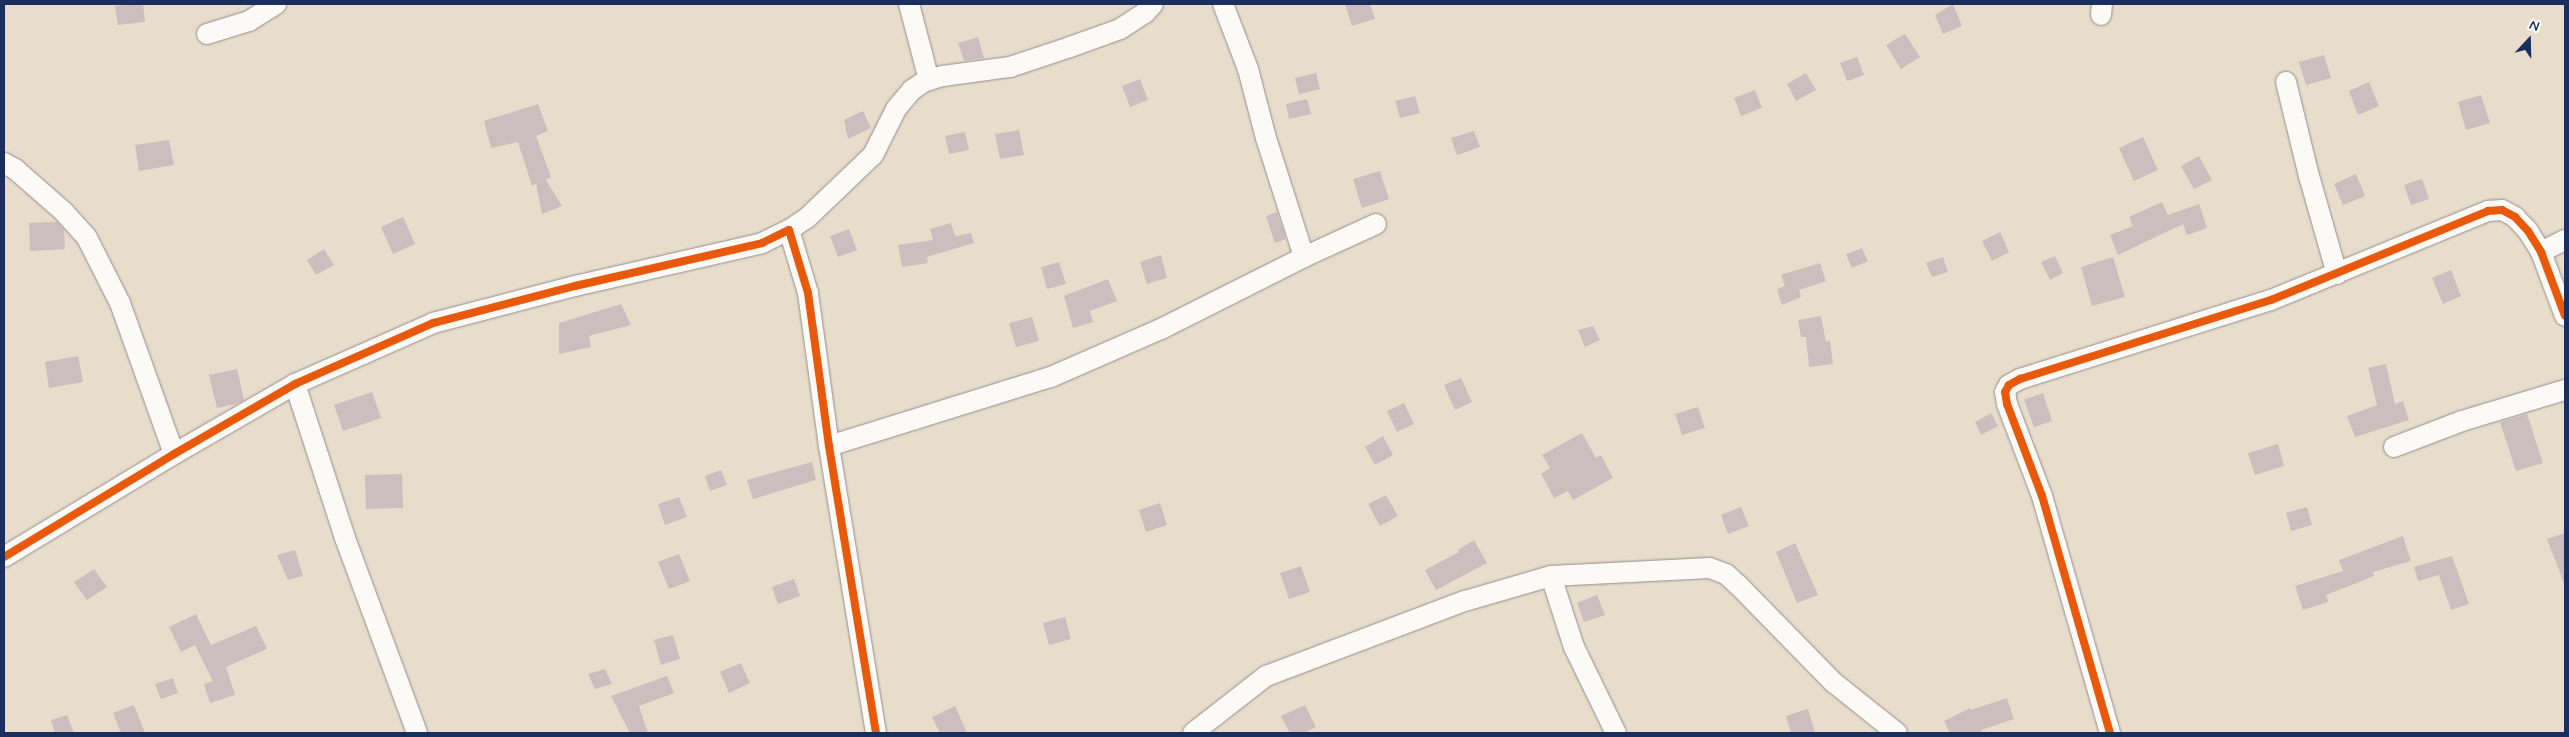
<!DOCTYPE html>
<html>
<head>
<meta charset="utf-8">
<style>
  body { margin:0 }
  #map { position:relative; width:2569px; height:737px; overflow:hidden; background:#e8dccb; font-family:Mynerve,sans-serif }
  div>[style] { position:absolute }
  [style*='--x'] { left:calc(var(--x)*1px); top:calc(var(--y)*1px); width:calc(var(--w)*1px); rotate:calc(var(--a)*1deg) }
  .building>* { inset:0; background:#ccbebf }
  .roads { filter:drop-shadow(0 0 1px #928f8e) drop-shadow(0 0 1px #928f8e) }
  .minor>* { height:20px; margin:-10px; padding:0 10px; transform-origin:10px; border-radius:10px; background:#fcfaf7 }
  .cycleway>* { height:8px; margin:-4px; padding:0 4px; transform-origin:4px; border-radius:4px; background:#e8590c }
  span { translate:-50% -50%; white-space:nowrap; text-align:center; line-height:1.15; -webkit-text-stroke:5px #fff; paint-order:stroke }
  .frame { position:absolute; inset:0; border:5px solid #1b2f5e; pointer-events:none }
  .north { position:absolute; left:2504px; top:15px; width:50px; height:50px; -webkit-text-stroke:4px #fff; paint-order:stroke; rotate:21deg; font-size:14px; font-weight:700; line-height:20px; text-align:center; color:#1b2f5e }
  .north::after { content:''; display:block; margin:auto; width:18px; height:22px; background:#1b2f5e; clip-path:polygon(50% 0,100% 100%,50% 72%,0 100%) }
</style>
</head>
<body>
<div id="map">
  <div class="building">
    <i style="clip-path:polygon(132px 4px,143px 4px,145px 22px,118px 25px,115px 6px)"></i>
    <i style="clip-path:polygon(1345px 4px,1370px 4px,1375px 19px,1352px 26px)"></i>
    <i style="clip-path:polygon(1953px 4px,1962px 26px,1943px 34px,1935px 15px)"></i>
    <i style="clip-path:polygon(1905px 34px,1920px 57px,1901px 69px,1886px 45px)"></i>
    <i style="clip-path:polygon(978px 37px,984px 58px,964px 61px,958px 43px)"></i>
    <i style="clip-path:polygon(2324px 55px,2331px 78px,2306px 85px,2299px 62px)"></i>
    <i style="clip-path:polygon(1857px 57px,1864px 75px,1847px 81px,1840px 63px)"></i>
    <i style="clip-path:polygon(1316px 73px,1320px 89px,1299px 94px,1295px 78px)"></i>
    <i style="clip-path:polygon(1806px 73px,1816px 90px,1796px 101px,1787px 84px)"></i>
    <i style="clip-path:polygon(1140px 79px,1148px 100px,1130px 107px,1122px 86px)"></i>
    <i style="clip-path:polygon(2369px 82px,2379px 106px,2358px 115px,2349px 91px)"></i>
    <i style="clip-path:polygon(1755px 90px,1762px 108px,1741px 116px,1734px 98px)"></i>
    <i style="clip-path:polygon(2481px 95px,2490px 123px,2466px 130px,2458px 102px)"></i>
    <i style="clip-path:polygon(1415px 96px,1420px 113px,1400px 118px,1395px 101px)"></i>
    <i style="clip-path:polygon(1307px 99px,1311px 114px,1289px 119px,1286px 104px)"></i>
    <i style="clip-path:polygon(538px 104px,548px 131px,536px 136px,551px 177px,546px 180px,562px 206px,542px 214px,536px 184px,532px 186px,518px 142px,491px 148px,484px 121px)"></i>
    <i style="clip-path:polygon(863px 111px,871px 128px,848px 139px,844px 120px)"></i>
    <i style="clip-path:polygon(1019px 130px,1024px 155px,1000px 159px,995px 134px)"></i>
    <i style="clip-path:polygon(1474px 131px,1480px 147px,1457px 155px,1451px 138px)"></i>
    <i style="clip-path:polygon(965px 132px,969px 150px,949px 154px,945px 136px)"></i>
    <i style="clip-path:polygon(2143px 137px,2158px 170px,2134px 181px,2119px 148px)"></i>
    <i style="clip-path:polygon(169px 140px,174px 165px,139px 171px,135px 145px)"></i>
    <i style="clip-path:polygon(2199px 156px,2212px 180px,2194px 189px,2181px 166px)"></i>
    <i style="clip-path:polygon(1380px 171px,1389px 199px,1362px 208px,1353px 179px)"></i>
    <i style="clip-path:polygon(2356px 174px,2365px 196px,2343px 205px,2334px 184px)"></i>
    <i style="clip-path:polygon(2422px 179px,2429px 199px,2411px 205px,2404px 185px)"></i>
    <i style="clip-path:polygon(2162px 202px,2168px 215px,2199px 204px,2207px 228px,2187px 235px,2183px 224px,2118px 255px,2110px 235px,2133px 226px,2129px 217px)"></i>
    <i style="clip-path:polygon(1277px 212px,1286px 239px,1275px 243px,1266px 216px)"></i>
    <i style="clip-path:polygon(403px 217px,415px 244px,393px 254px,381px 227px)"></i>
    <i style="clip-path:polygon(57px 222px,64px 230px,65px 249px,30px 251px,29px 223px)"></i>
    <i style="clip-path:polygon(951px 223px,955px 236px,971px 233px,974px 243px,927px 257px,928px 263px,902px 267px,898px 245px,933px 240px,930px 229px)"></i>
    <i style="clip-path:polygon(849px 229px,857px 250px,838px 257px,830px 236px)"></i>
    <i style="clip-path:polygon(2000px 232px,2009px 252px,1992px 261px,1982px 241px)"></i>
    <i style="clip-path:polygon(1862px 248px,1868px 261px,1852px 268px,1846px 254px)"></i>
    <i style="clip-path:polygon(324px 249px,334px 265px,316px 275px,307px 260px)"></i>
    <i style="clip-path:polygon(1161px 255px,1167px 278px,1147px 284px,1140px 262px)"></i>
    <i style="clip-path:polygon(2055px 256px,2063px 273px,2050px 280px,2041px 262px)"></i>
    <i style="clip-path:polygon(1943px 257px,1948px 272px,1932px 277px,1926px 263px)"></i>
    <i style="clip-path:polygon(2113px 257px,2125px 297px,2092px 306px,2081px 267px)"></i>
    <i style="clip-path:polygon(1059px 262px,1066px 284px,1047px 289px,1041px 267px)"></i>
    <i style="clip-path:polygon(1820px 263px,1826px 281px,1799px 290px,1801px 297px,1782px 305px,1777px 289px,1785px 286px,1781px 275px)"></i>
    <i style="clip-path:polygon(2451px 270px,2461px 296px,2443px 304px,2432px 278px)"></i>
    <i style="clip-path:polygon(1108px 279px,1117px 301px,1090px 311px,1093px 322px,1073px 328px,1064px 296px)"></i>
    <i style="clip-path:polygon(621px 304px,631px 325px,589px 336px,591px 347px,559px 354px,559px 323px)"></i>
    <i style="clip-path:polygon(1821px 316px,1826px 342px,1830px 341px,1833px 364px,1809px 367px,1806px 337px,1801px 337px,1798px 320px)"></i>
    <i style="clip-path:polygon(1032px 317px,1039px 341px,1016px 347px,1009px 323px)"></i>
    <i style="clip-path:polygon(1593px 326px,1600px 340px,1585px 347px,1578px 330px)"></i>
    <i style="clip-path:polygon(78px 356px,83px 382px,49px 388px,45px 362px)"></i>
    <i style="clip-path:polygon(2386px 364px,2395px 404px,2403px 401px,2409px 420px,2355px 437px,2347px 416px,2377px 405px,2368px 368px)"></i>
    <i style="clip-path:polygon(237px 369px,244px 400px,236px 404px,217px 408px,209px 375px)"></i>
    <i style="clip-path:polygon(1461px 378px,1472px 402px,1455px 410px,1444px 385px)"></i>
    <i style="clip-path:polygon(372px 392px,381px 418px,343px 431px,334px 405px)"></i>
    <i style="clip-path:polygon(2043px 393px,2052px 421px,2034px 427px,2024px 400px)"></i>
    <i style="clip-path:polygon(1404px 403px,1414px 424px,1397px 432px,1387px 411px)"></i>
    <i style="clip-path:polygon(1698px 407px,1705px 428px,1682px 435px,1675px 414px)"></i>
    <i style="clip-path:polygon(1991px 413px,1998px 426px,1981px 435px,1975px 422px)"></i>
    <i style="clip-path:polygon(2527px 414px,2543px 463px,2516px 471px,2500px 422px)"></i>
    <i style="clip-path:polygon(1582px 433px,1596px 458px,1601px 455px,1613px 478px,1573px 500px,1568px 491px,1554px 498px,1541px 474px,1550px 468px,1542px 455px)"></i>
    <i style="clip-path:polygon(1383px 436px,1393px 455px,1375px 465px,1365px 447px)"></i>
    <i style="clip-path:polygon(2278px 444px,2284px 466px,2255px 475px,2248px 453px)"></i>
    <i style="clip-path:polygon(812px 462px,816px 480px,753px 499px,747px 480px)"></i>
    <i style="clip-path:polygon(721px 470px,727px 485px,710px 491px,705px 476px)"></i>
    <i style="clip-path:polygon(402px 474px,403px 508px,366px 509px,365px 475px)"></i>
    <i style="clip-path:polygon(1386px 495px,1398px 516px,1380px 526px,1368px 504px)"></i>
    <i style="clip-path:polygon(679px 497px,687px 517px,665px 525px,658px 504px)"></i>
    <i style="clip-path:polygon(1160px 503px,1167px 525px,1146px 532px,1139px 510px)"></i>
    <i style="clip-path:polygon(1741px 507px,1749px 526px,1728px 534px,1721px 515px)"></i>
    <i style="clip-path:polygon(2307px 507px,2312px 525px,2291px 531px,2286px 513px)"></i>
    <i style="clip-path:polygon(2565px 533px,2565px 583px,2564px 583px,2547px 539px)"></i>
    <i style="clip-path:polygon(2403px 536px,2411px 561px,2373px 572px,2374px 576px,2326px 595px,2328px 602px,2303px 610px,2295px 586px,2343px 571px,2339px 560px)"></i>
    <i style="clip-path:polygon(1474px 540px,1487px 563px,1436px 590px,1425px 570px,1459px 552px,1458px 550px)"></i>
    <i style="clip-path:polygon(1795px 543px,1818px 595px,1797px 603px,1776px 552px)"></i>
    <i style="clip-path:polygon(295px 550px,303px 576px,288px 580px,277px 555px)"></i>
    <i style="clip-path:polygon(679px 554px,690px 581px,669px 589px,658px 562px)"></i>
    <i style="clip-path:polygon(2452px 556px,2469px 604px,2451px 610px,2439px 575px,2418px 581px,2414px 567px)"></i>
    <i style="clip-path:polygon(1301px 566px,1310px 592px,1289px 599px,1280px 573px)"></i>
    <i style="clip-path:polygon(94px 569px,107px 587px,87px 600px,74px 582px)"></i>
    <i style="clip-path:polygon(794px 579px,800px 596px,778px 604px,772px 587px)"></i>
    <i style="clip-path:polygon(1597px 595px,1605px 615px,1584px 622px,1577px 603px)"></i>
    <i style="clip-path:polygon(196px 614px,211px 645px,256px 626px,267px 649px,226px 667px,235px 695px,210px 703px,204px 684px,213px 681px,195px 645px,181px 652px,169px 627px)"></i>
    <i style="clip-path:polygon(1065px 617px,1071px 639px,1049px 645px,1043px 623px)"></i>
    <i style="clip-path:polygon(673px 635px,680px 659px,661px 665px,654px 640px)"></i>
    <i style="clip-path:polygon(741px 663px,750px 683px,729px 693px,720px 672px)"></i>
    <i style="clip-path:polygon(605px 669px,612px 684px,595px 689px,588px 674px)"></i>
    <i style="clip-path:polygon(667px 676px,674px 693px,639px 706px,648px 733px,630px 733px,611px 696px)"></i>
    <i style="clip-path:polygon(173px 678px,178px 693px,161px 699px,155px 684px)"></i>
    <i style="clip-path:polygon(2007px 698px,2014px 719px,1981px 730px,1983px 733px,1950px 733px,1944px 721px,1970px 708px,1971px 710px)"></i>
    <i style="clip-path:polygon(134px 705px,145px 733px,121px 733px,113px 713px)"></i>
    <i style="clip-path:polygon(1305px 705px,1316px 727px,1304px 733px,1290px 733px,1281px 716px)"></i>
    <i style="clip-path:polygon(955px 706px,967px 733px,940px 733px,932px 717px)"></i>
    <i style="clip-path:polygon(1808px 709px,1815px 733px,1791px 733px,1786px 716px)"></i>
    <i style="clip-path:polygon(67px 715px,74px 733px,55px 733px,51px 720px)"></i>
  </div>
  <div class="roads">
    <div class="minor">
      <i style="--x:909;--y:4;--w:79;--a:75.3"></i>
      <i style="--x:1223;--y:4;--w:70;--a:69"></i>
      <i style="--x:1248;--y:69;--w:71;--a:75.4"></i>
      <i style="--x:1266;--y:138;--w:125;--a:72.3"></i>
      <i style="--x:2101;--y:15;--w:11;--a:-85"></i>
      <i style="--x:207;--y:34;--w:44;--a:-17.2"></i>
      <i style="--x:249;--y:21;--w:32;--a:-32"></i>
      <i style="--x:2286;--y:82;--w:97;--a:76.3"></i>
      <i style="--x:2309;--y:176;--w:102;--a:74.1"></i>
      <i style="--x:4;--y:163;--w:13;--a:29"></i>
      <i style="--x:15;--y:169;--w:64;--a:41.2"></i>
      <i style="--x:63;--y:211;--w:36;--a:48"></i>
      <i style="--x:87;--y:238;--w:73;--a:63.1"></i>
      <i style="--x:120;--y:303;--w:160;--a:70.3"></i>
      <i style="--x:789;--y:230;--w:22;--a:-34"></i>
      <i style="--x:807;--y:218;--w:91;--a:-43.7"></i>
      <i style="--x:873;--y:155;--w:51;--a:-63.4"></i>
      <i style="--x:896;--y:109;--w:25;--a:-50"></i>
      <i style="--x:912;--y:90;--w:16;--a:-35"></i>
      <i style="--x:925;--y:81;--w:19;--a:-16"></i>
      <i style="--x:943;--y:76;--w:68;--a:-7.7"></i>
      <i style="--x:1010;--y:67;--w:63;--a:-18.4"></i>
      <i style="--x:1070;--y:47;--w:53;--a:-19.8"></i>
      <i style="--x:1120;--y:29;--w:30;--a:-33"></i>
      <i style="--x:1145;--y:13;--w:12;--a:-48"></i>
      <i style="--x:2541;--y:252;--w:27;--a:-27"></i>
      <i style="--x:295;--y:384;--w:162;--a:72"></i>
      <i style="--x:345;--y:538;--w:208;--a:69.7"></i>
      <i style="--x:829;--y:446;--w:232;--a:-17.3"></i>
      <i style="--x:1051;--y:377;--w:120;--a:-23.6"></i>
      <i style="--x:1161;--y:329;--w:160;--a:-26.7"></i>
      <i style="--x:1304;--y:257;--w:79;--a:-24.6"></i>
      <i style="--x:2394;--y:447;--w:73;--a:-20.9"></i>
      <i style="--x:2462;--y:421;--w:108;--a:-16.8"></i>
      <i style="--x:4;--y:557;--w:199;--a:-31.2"></i>
      <i style="--x:174;--y:454;--w:140;--a:-30"></i>
      <i style="--x:295;--y:384;--w:151;--a:-23.8"></i>
      <i style="--x:433;--y:323;--w:147;--a:-14.6"></i>
      <i style="--x:575;--y:286;--w:192;--a:-12.9"></i>
      <i style="--x:762;--y:243;--w:30;--a:-26"></i>
      <i style="--x:789;--y:230;--w:66;--a:73.2"></i>
      <i style="--x:808;--y:293;--w:154;--a:82.2"></i>
      <i style="--x:829;--y:446;--w:291;--a:80.7"></i>
      <i style="--x:1551;--y:576;--w:75;--a:72.1"></i>
      <i style="--x:1574;--y:647;--w:96;--a:64"></i>
      <i style="--x:1193;--y:733;--w:93;--a:-38"></i>
      <i style="--x:1266;--y:676;--w:213;--a:-20.7"></i>
      <i style="--x:1465;--y:601;--w:90;--a:-16.2"></i>
      <i style="--x:1551;--y:576;--w:159;--a:-2.9"></i>
      <i style="--x:1710;--y:568;--w:17;--a:21"></i>
      <i style="--x:1726;--y:574;--w:16;--a:43"></i>
      <i style="--x:1738;--y:585;--w:136;--a:45.6"></i>
      <i style="--x:1833;--y:682;--w:82;--a:38.6"></i>
      <i style="--x:2110;--y:733;--w:247;--a:-106"></i>
      <i style="--x:2042;--y:496;--w:98;--a:-110.8"></i>
      <i style="--x:2007;--y:404;--w:12;--a:-99"></i>
      <i style="--x:2005;--y:392;--w:8;--a:-60"></i>
      <i style="--x:2009;--y:385;--w:13;--a:-29"></i>
      <i style="--x:2020;--y:379;--w:263;--a:-17.5"></i>
      <i style="--x:2271;--y:300;--w:235;--a:-22.3"></i>
      <i style="--x:2488;--y:211;--w:14;--a:-4"></i>
      <i style="--x:2502;--y:210;--w:15;--a:28"></i>
      <i style="--x:2515;--y:217;--w:19;--a:47"></i>
      <i style="--x:2528;--y:231;--w:25;--a:58"></i>
      <i style="--x:2541;--y:252;--w:68;--a:69.4"></i>
    </div>
  </div>
  <div class="cycleway">
    <i style="--x:4;--y:557;--w:199;--a:-31.2"></i>
    <i style="--x:174;--y:454;--w:140;--a:-30"></i>
    <i style="--x:295;--y:384;--w:151;--a:-23.8"></i>
    <i style="--x:433;--y:323;--w:147;--a:-14.6"></i>
    <i style="--x:575;--y:286;--w:192;--a:-12.9"></i>
    <i style="--x:762;--y:243;--w:30;--a:-26"></i>
    <i style="--x:789;--y:230;--w:66;--a:73.2"></i>
    <i style="--x:808;--y:293;--w:154;--a:82.2"></i>
    <i style="--x:829;--y:446;--w:291;--a:80.7"></i>
    <i style="--x:2110;--y:733;--w:247;--a:-106"></i>
    <i style="--x:2042;--y:496;--w:98;--a:-110.8"></i>
    <i style="--x:2007;--y:404;--w:12;--a:-99"></i>
    <i style="--x:2005;--y:392;--w:8;--a:-60"></i>
    <i style="--x:2009;--y:385;--w:13;--a:-29"></i>
    <i style="--x:2020;--y:379;--w:263;--a:-17.5"></i>
    <i style="--x:2271;--y:300;--w:235;--a:-22.3"></i>
    <i style="--x:2488;--y:211;--w:14;--a:-4"></i>
    <i style="--x:2502;--y:210;--w:15;--a:28"></i>
    <i style="--x:2515;--y:217;--w:19;--a:47"></i>
    <i style="--x:2528;--y:231;--w:25;--a:58"></i>
    <i style="--x:2541;--y:252;--w:68;--a:69.4"></i>
  </div>
  <div class="frame"></div>
  <div class="north">N</div>
</div>
</body>
</html>
